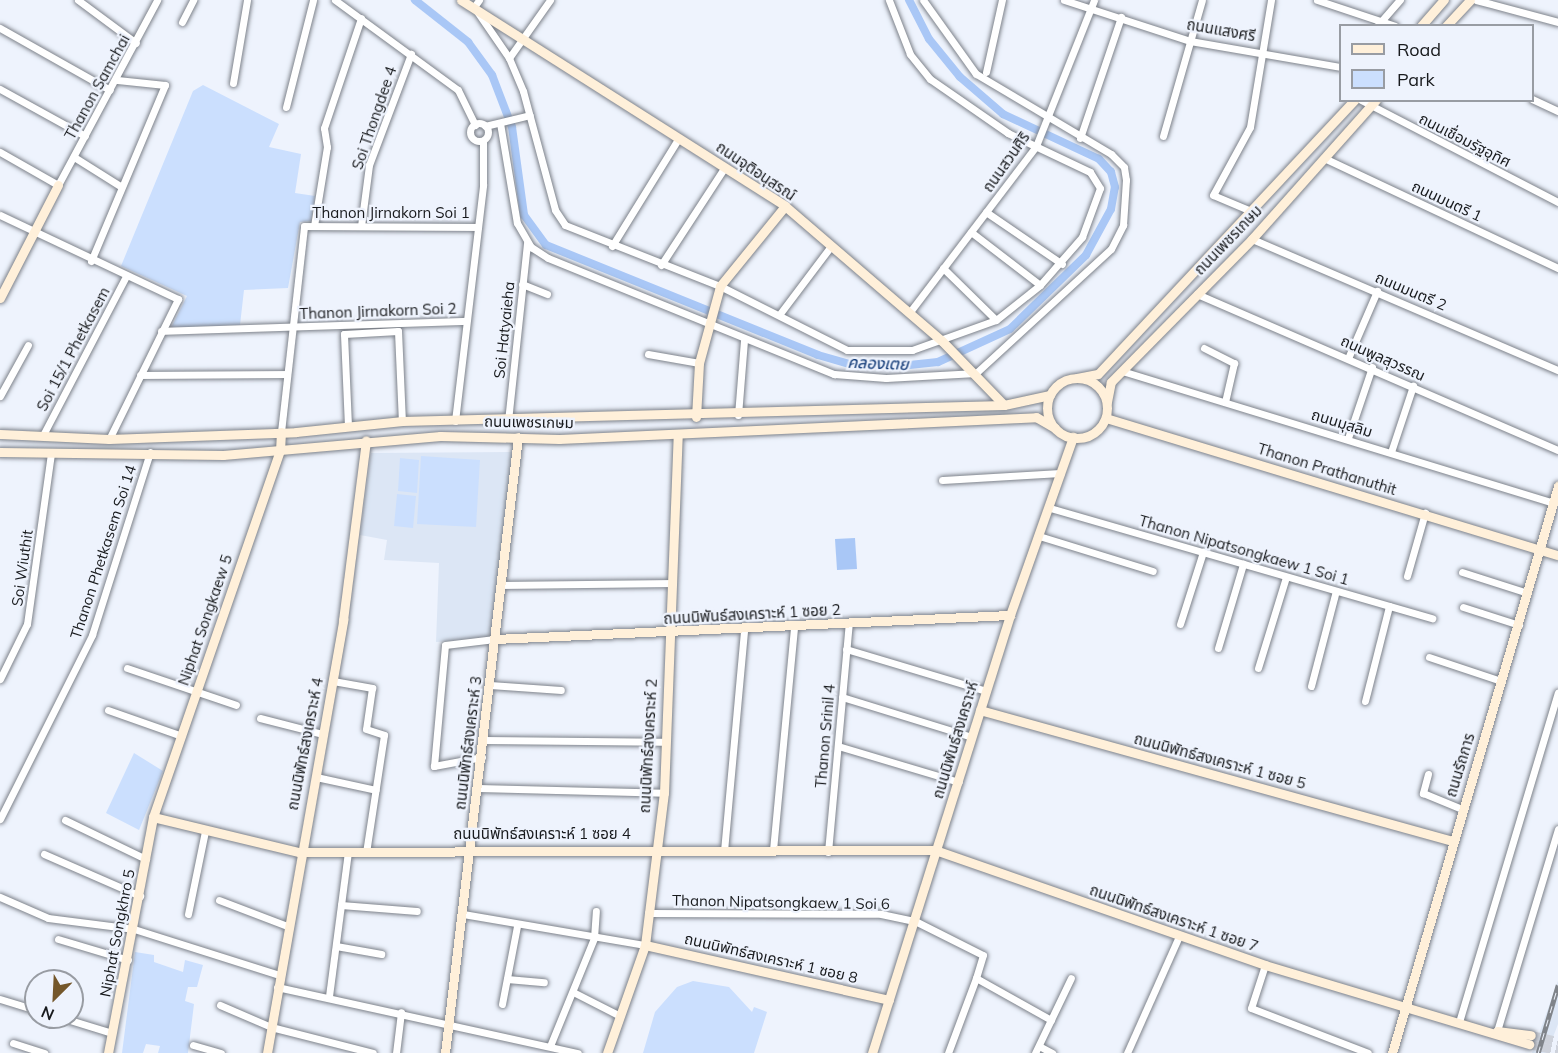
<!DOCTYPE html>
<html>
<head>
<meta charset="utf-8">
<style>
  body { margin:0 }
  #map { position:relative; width:1558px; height:1053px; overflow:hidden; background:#eef3fd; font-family:Mulish,"Noto Sans Thai",sans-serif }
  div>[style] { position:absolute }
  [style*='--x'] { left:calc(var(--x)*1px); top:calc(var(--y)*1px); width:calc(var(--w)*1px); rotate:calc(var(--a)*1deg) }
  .built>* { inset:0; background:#dce6f5 }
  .green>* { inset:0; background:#cbdffe }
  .water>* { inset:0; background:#a9c7f6 }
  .canal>* { height:8px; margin:-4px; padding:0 4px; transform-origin:4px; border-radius:4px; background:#a9c7f6 }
  .secondary-tunnel>* { height:9px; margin-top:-4.5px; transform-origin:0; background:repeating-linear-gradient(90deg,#ced2db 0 9px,transparent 0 13.5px) }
  .roads { filter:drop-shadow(0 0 2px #7d828a) drop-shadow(0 0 2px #7d828a) }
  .street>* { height:7px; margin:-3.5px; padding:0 3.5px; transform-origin:3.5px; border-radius:3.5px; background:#fff }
  .street>.ring { margin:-3.5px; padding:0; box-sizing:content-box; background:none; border:7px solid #fff; border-radius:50% }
  .secondary>* { height:9px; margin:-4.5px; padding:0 4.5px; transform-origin:4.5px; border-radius:4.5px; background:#fff0da }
  .secondary>.ring { margin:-4.5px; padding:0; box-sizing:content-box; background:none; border:9px solid #fff0da; border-radius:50% }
  .rail>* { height:4.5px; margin-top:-2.25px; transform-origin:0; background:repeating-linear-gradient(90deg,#eef3fd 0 7px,#80848a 0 14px); box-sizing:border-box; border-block:2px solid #80848a }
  span { translate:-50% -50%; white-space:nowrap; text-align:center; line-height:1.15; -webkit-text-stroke:4.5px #eef3fd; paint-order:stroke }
  .street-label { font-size:15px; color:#181a1d }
  .water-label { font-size:16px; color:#002c6d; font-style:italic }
  .legend { position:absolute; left:1339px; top:24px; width:195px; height:78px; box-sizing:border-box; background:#eef3fd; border:2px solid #989ca3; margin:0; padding:8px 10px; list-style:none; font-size:18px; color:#181a1d }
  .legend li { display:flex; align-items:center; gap:12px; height:30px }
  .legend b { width:30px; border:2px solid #989ca3 }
  .north { position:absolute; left:24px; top:969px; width:60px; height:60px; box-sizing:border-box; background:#eef3fd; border:2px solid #989ca3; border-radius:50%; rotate:204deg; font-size:16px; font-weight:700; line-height:24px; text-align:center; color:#181a1d }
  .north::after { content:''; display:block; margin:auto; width:21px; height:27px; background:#74572b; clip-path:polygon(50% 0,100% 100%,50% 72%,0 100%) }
</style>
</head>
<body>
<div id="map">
  <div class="built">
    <i style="clip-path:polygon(515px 452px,496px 638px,436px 642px,439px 563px,384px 560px,387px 540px,360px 535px,371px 453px)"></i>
    <i style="clip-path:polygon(1558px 981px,1558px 1024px,1547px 1053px,1532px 1053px)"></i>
  </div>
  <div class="green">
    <i style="clip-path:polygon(203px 85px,279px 124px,269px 147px,301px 154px,295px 193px,315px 196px,311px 221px,300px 222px,288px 288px,244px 290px,240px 325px,171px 328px,187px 296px,121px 266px,193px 91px)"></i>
    <i style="clip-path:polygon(421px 456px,480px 460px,476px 527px,417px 524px)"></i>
    <i style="clip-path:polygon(400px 458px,419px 460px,417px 493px,398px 491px)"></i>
    <i style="clip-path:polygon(397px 494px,416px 496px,413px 528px,394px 526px)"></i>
    <i style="clip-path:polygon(134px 753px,163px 771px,139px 830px,106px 813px)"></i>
    <i style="clip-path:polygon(135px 952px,154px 955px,154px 962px,183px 972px,185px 960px,203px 965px,197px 987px,188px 987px,185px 1001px,194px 1004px,188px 1053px,158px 1053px,160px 1046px,146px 1044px,143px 1053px,122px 1053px)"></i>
    <i style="clip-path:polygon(693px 981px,729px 987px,752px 1012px,754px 1007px,767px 1012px,754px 1053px,643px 1053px,655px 1012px,677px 987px)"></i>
  </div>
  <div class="water">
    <i style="clip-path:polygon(855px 538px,857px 569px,837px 570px,835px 539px)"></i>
  </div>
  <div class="canal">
    <i style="--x:415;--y:0;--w:68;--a:38.4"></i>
    <i style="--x:468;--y:42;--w:41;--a:54"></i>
    <i style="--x:492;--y:75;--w:56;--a:69"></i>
    <i style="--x:512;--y:127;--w:89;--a:82.2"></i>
    <i style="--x:524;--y:215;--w:37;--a:54"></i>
    <i style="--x:546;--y:245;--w:293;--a:22"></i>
    <i style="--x:818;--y:355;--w:33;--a:16"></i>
    <i style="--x:850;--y:364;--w:50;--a:2.3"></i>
    <i style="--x:900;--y:366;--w:38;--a:-6"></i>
    <i style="--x:938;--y:362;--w:79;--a:-24.6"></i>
    <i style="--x:1010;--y:329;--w:106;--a:-44.2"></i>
    <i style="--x:1086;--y:255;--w:52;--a:-61.5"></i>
    <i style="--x:1111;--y:209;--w:22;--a:-80"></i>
    <i style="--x:1115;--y:187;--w:16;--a:-105"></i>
    <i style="--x:1111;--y:172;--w:18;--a:-133"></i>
    <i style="--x:1099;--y:159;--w:106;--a:-154.9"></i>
    <i style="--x:1003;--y:114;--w:57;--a:-139.3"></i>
    <i style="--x:960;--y:77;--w:49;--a:-129.2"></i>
    <i style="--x:929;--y:39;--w:44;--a:-117.1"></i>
  </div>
  <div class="secondary-tunnel">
    <i style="--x:1531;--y:1035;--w:28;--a:13"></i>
    <i style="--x:1529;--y:1044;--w:30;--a:12"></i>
  </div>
  <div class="roads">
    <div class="street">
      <i style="--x:78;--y:0;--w:72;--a:36.6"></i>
      <i style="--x:335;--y:0;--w:152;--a:36.2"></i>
      <i style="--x:458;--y:90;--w:39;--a:64"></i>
      <i style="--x:479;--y:0;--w:9;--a:126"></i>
      <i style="--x:474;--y:7;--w:62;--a:55.5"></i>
      <i style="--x:509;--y:58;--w:36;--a:67"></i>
      <i style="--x:523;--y:91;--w:123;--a:74.9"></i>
      <i style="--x:555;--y:210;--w:18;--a:56"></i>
      <i style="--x:565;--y:225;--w:167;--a:21.5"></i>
      <i style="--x:720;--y:286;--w:142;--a:26.7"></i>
      <i style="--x:847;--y:350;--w:65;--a:0"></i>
      <i style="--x:912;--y:350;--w:89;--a:-19.7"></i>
      <i style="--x:996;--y:320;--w:56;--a:-38.5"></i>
      <i style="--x:1040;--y:285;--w:64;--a:-48.8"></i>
      <i style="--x:1082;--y:237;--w:52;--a:-69.8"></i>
      <i style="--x:1100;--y:188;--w:19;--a:-122"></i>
      <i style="--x:1090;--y:172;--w:91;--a:-154.6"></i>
      <i style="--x:1008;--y:133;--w:95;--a:-145.3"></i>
      <i style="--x:930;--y:79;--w:32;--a:-129"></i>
      <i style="--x:910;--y:54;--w:58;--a:-111.3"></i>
      <i style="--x:1064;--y:0;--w:133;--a:18"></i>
      <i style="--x:1190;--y:41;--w:152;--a:9.8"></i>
      <i style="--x:1317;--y:0;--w:82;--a:18.4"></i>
      <i style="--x:1476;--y:0;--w:85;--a:15"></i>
      <i style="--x:182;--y:22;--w:25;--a:-63"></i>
      <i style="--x:1377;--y:26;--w:35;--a:-49"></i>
      <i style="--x:0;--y:28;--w:126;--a:29.4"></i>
      <i style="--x:509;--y:58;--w:71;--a:-54.7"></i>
      <i style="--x:986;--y:72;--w:74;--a:-77.5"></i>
      <i style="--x:233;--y:83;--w:84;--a:-80.4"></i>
      <i style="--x:0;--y:89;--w:97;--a:28.9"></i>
      <i style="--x:1532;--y:99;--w:29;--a:25"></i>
      <i style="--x:1361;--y:100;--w:222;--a:27.4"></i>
      <i style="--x:286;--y:107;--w:110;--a:-75.8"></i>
      <i style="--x:500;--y:123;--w:101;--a:80.4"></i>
      <i style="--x:517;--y:223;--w:28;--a:60"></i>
      <i style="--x:531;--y:247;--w:20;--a:33"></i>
      <i style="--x:548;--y:258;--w:309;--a:22.1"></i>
      <i style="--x:834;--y:374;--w:52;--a:4.4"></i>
      <i style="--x:886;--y:378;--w:90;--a:-3.2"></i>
      <i style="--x:976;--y:373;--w:183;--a:-42.6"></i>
      <i style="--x:1111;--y:249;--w:27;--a:-63"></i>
      <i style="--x:1123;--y:225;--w:45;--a:-86.2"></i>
      <i style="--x:1126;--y:180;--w:13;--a:-99"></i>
      <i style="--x:1124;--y:167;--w:18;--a:-135"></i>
      <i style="--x:1111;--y:154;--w:157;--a:-149.3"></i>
      <i style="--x:976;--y:74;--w:91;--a:-125.6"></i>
      <i class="ring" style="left:470px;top:123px;width:11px;height:11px"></i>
      <i style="--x:485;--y:126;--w:46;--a:-13.7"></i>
      <i style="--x:1163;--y:136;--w:141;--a:-74"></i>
      <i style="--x:1080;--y:138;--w:128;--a:-71.3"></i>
      <i style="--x:0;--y:152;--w:67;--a:29.6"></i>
      <i style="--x:58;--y:185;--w:210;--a:-61.8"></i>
      <i style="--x:74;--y:157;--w:54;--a:32.2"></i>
      <i style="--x:1324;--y:158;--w:259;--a:25.2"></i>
      <i style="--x:1251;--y:211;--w:41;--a:-157.2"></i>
      <i style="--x:1213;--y:195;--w:77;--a:-61.4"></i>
      <i style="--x:1250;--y:127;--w:129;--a:-80.6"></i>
      <i style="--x:986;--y:212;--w:92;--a:34.4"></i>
      <i style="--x:0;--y:215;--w:197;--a:25.3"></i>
      <i style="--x:178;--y:299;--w:156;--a:116.2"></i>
      <i style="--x:314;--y:226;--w:80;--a:-80.7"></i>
      <i style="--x:327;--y:147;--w:19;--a:-99"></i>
      <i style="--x:324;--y:128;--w:116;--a:-71.4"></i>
      <i style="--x:361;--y:226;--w:62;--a:-82.5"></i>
      <i style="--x:369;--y:165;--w:119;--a:-69.3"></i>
      <i style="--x:971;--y:232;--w:87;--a:37.5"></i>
      <i style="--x:1252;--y:239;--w:333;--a:23.2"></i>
      <i style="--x:612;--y:246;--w:126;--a:-58.3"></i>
      <i style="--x:91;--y:261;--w:191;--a:-67.2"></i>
      <i style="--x:165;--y:85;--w:48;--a:-174.1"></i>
      <i style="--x:661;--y:265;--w:117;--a:-56.9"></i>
      <i style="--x:943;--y:268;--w:74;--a:44.5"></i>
      <i style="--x:522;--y:284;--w:27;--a:22"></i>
      <i style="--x:1197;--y:294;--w:393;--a:23.4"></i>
      <i style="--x:909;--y:313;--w:210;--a:-52.7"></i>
      <i style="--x:1036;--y:146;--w:157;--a:-68.3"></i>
      <i style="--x:779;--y:315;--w:86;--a:-53"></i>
      <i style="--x:161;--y:331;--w:305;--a:-1.9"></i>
      <i style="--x:1204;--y:348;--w:34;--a:27"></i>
      <i style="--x:1234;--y:363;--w:40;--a:103"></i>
      <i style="--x:648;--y:354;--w:52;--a:10"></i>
      <i style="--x:1349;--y:356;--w:71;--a:-66.7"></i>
      <i style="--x:1122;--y:371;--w:452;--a:17"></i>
      <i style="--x:140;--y:375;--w:147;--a:-0.4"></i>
      <i style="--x:0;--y:396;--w:58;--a:-61.2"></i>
      <i style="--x:738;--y:415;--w:75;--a:-85.4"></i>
      <i style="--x:455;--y:421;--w:238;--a:-83.2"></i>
      <i style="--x:483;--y:185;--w:44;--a:-90"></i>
      <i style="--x:508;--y:421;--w:180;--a:-83.9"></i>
      <i style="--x:348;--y:426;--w:92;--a:-92.5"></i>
      <i style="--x:344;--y:334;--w:54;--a:-3.2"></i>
      <i style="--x:398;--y:331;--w:90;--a:87.5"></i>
      <i style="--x:281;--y:432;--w:207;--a:-83.6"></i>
      <i style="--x:304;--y:226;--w:174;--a:0.3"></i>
      <i style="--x:43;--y:435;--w:179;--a:-62.4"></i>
      <i style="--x:1348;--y:438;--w:75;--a:-71.3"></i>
      <i style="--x:1391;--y:452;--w:70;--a:-71.6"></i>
      <i style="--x:942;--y:480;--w:119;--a:-3.4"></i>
      <i style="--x:1050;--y:508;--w:398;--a:16.1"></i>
      <i style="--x:1039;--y:536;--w:119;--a:17.1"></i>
      <i style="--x:1462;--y:572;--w:69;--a:17.7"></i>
      <i style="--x:1407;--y:576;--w:66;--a:-74.1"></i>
      <i style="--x:502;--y:585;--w:169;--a:-0.7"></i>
      <i style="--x:1463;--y:607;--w:59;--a:17.8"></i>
      <i style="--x:1180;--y:624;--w:76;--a:-72.3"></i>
      <i style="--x:1218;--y:648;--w:88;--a:-73.4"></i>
      <i style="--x:846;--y:649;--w:146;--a:16.7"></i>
      <i style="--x:1429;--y:657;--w:76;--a:18.4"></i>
      <i style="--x:127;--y:668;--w:115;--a:18.7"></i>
      <i style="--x:1258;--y:668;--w:95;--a:-72.9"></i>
      <i style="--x:0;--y:679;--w:61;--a:-63.9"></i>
      <i style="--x:27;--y:624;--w:172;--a:-82"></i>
      <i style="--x:333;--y:681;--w:40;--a:10"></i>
      <i style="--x:372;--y:688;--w:41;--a:98.3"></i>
      <i style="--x:366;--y:729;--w:19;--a:18"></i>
      <i style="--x:384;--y:735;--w:119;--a:98.7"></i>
      <i style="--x:490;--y:685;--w:71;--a:4"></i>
      <i style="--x:1311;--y:686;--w:98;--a:-75.3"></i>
      <i style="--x:842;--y:697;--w:136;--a:17.1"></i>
      <i style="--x:1365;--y:701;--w:98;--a:-75.8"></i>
      <i style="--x:108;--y:710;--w:78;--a:19.4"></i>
      <i style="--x:260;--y:718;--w:65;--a:14.3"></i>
      <i style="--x:484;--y:740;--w:177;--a:0.6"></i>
      <i style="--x:838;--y:746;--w:126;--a:16.6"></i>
      <i style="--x:482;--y:757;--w:49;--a:169.4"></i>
      <i style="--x:434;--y:766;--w:121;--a:-84.8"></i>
      <i style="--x:445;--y:645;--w:50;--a:-6.8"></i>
      <i style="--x:1428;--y:774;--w:20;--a:105"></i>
      <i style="--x:1423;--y:793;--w:42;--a:22.3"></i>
      <i style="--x:316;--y:777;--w:61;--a:12.2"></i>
      <i style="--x:478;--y:788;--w:186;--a:1.5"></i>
      <i style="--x:0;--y:819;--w:206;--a:-63.4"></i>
      <i style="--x:92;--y:635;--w:192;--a:-72.4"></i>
      <i style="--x:65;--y:820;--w:90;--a:25.7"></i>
      <i style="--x:773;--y:850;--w:224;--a:-84.6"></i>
      <i style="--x:724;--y:851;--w:222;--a:-84.8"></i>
      <i style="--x:828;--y:852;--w:230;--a:-84.8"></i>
      <i style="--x:44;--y:854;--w:105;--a:23.6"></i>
      <i style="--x:0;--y:897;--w:52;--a:23.6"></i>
      <i style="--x:48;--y:918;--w:87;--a:7.3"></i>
      <i style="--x:134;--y:929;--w:152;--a:17.6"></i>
      <i style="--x:219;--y:900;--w:73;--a:20.9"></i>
      <i style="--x:341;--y:905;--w:76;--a:4.5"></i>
      <i style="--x:648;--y:913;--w:233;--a:0.2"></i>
      <i style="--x:881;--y:914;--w:35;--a:12"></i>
      <i style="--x:915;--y:921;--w:76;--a:26.6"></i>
      <i style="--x:983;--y:955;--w:24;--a:107"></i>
      <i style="--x:188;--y:914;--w:85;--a:-78.4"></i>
      <i style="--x:463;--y:914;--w:185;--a:9.7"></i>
      <i style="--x:58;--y:939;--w:73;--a:16.7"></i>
      <i style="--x:336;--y:946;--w:46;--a:10.1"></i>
      <i style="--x:1265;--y:965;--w:45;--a:108"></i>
      <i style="--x:1251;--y:1008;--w:125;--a:21"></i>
      <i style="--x:507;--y:979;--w:37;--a:5"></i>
      <i style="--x:277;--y:987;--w:308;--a:12.4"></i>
      <i style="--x:575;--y:993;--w:51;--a:27.1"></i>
      <i style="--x:329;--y:996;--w:145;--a:-82.5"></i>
      <i style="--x:0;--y:999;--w:38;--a:17"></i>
      <i style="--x:502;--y:1004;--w:79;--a:-79.1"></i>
      <i style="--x:220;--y:1005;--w:56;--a:23.3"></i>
      <i style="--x:271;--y:1027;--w:105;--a:14.3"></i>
      <i style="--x:60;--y:1017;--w:54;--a:17.1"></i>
      <i style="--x:1459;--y:1022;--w:344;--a:-73.3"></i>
      <i style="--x:1497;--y:1031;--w:211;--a:-73.2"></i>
      <i style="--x:13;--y:1043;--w:33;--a:18"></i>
      <i style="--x:193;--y:1045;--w:29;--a:16"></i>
      <i style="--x:550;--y:1046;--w:117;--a:-67.8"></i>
      <i style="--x:594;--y:938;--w:27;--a:-86"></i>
      <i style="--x:1039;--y:1046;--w:15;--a:28"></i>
      <i style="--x:396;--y:1053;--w:41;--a:-83"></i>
      <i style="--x:948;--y:1053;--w:80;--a:-69.5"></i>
      <i style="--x:976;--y:978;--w:86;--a:29.2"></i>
      <i style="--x:1035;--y:1053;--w:83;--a:-64.4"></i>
      <i style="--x:1127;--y:1053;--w:128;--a:-66"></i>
    </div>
    <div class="secondary">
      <i style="--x:461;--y:0;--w:384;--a:32.4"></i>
      <i style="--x:785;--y:206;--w:207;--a:40.7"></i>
      <i style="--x:942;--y:341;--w:89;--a:45.9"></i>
      <i style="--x:1421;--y:26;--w:35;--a:-49"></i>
      <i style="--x:1446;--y:26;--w:35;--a:-47"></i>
      <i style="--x:0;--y:298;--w:127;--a:-62.8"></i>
      <i style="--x:1077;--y:378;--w:21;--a:-11"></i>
      <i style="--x:1098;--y:374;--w:375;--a:-46.9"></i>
      <i class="ring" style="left:1047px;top:378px;width:51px;height:51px"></i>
      <i style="--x:1107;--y:402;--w:20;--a:-79"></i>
      <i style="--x:1111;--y:382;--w:201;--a:-45.4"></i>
      <i style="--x:1252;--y:239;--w:186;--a:-48.3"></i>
      <i style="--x:696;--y:417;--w:54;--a:-86.8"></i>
      <i style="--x:699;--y:363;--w:80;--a:-74.7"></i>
      <i style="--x:720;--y:286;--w:103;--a:-50.9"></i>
      <i style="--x:1106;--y:418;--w:472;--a:16.9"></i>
      <i style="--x:0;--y:434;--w:109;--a:2.6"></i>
      <i style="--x:109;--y:439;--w:187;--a:-2.1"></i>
      <i style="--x:296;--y:432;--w:107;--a:-5.9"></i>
      <i style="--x:402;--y:421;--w:602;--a:-1.52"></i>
      <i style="--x:1004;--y:405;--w:47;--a:-12.3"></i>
      <i style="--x:0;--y:452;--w:223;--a:0.8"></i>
      <i style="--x:223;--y:455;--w:218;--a:-5"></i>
      <i style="--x:440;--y:436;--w:119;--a:1.4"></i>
      <i style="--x:559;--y:439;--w:478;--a:-2.6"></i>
      <i style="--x:1036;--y:417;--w:22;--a:30"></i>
      <i style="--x:495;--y:639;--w:516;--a:-2.67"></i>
      <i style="--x:980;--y:710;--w:491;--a:15.5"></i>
      <i style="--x:153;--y:817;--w:150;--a:13.5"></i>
      <i style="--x:299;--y:852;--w:636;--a:-0.18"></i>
      <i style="--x:935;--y:850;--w:349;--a:19.2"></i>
      <i style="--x:1265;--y:965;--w:276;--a:16.7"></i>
      <i style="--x:645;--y:945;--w:250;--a:12.7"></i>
      <i style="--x:1497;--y:1031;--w:34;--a:7"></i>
      <i style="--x:108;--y:1053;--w:240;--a:-79.2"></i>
      <i style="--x:153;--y:817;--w:387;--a:-70.9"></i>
      <i style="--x:280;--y:451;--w:19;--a:-87"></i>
      <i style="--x:267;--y:1053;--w:440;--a:-80"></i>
      <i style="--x:343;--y:620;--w:181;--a:-82.7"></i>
      <i style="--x:445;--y:1053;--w:620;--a:-83.24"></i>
      <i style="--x:607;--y:1053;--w:114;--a:-70.6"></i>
      <i style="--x:645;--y:945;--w:153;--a:-82.9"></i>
      <i style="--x:664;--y:793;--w:359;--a:-87.8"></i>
      <i style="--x:872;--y:1053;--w:459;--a:-72.5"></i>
      <i style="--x:1010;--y:615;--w:189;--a:-70.5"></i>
      <i style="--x:1392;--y:1053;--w:591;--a:-73.68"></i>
    </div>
  </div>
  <div class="rail">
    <i style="--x:1538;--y:1053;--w:71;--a:-73.6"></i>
  </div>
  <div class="street-label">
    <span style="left:1221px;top:30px;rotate:10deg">ถนนเเสงศรี</span>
    <span style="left:97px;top:87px;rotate:-61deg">Thanon Samchai</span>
    <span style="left:374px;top:118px;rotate:-71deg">Soi Thongdee 4</span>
    <span style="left:1465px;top:140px;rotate:27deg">ถนนเชื่อมรัฐอุทิศ</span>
    <span style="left:1006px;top:162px;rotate:-55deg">ถนนสวนศิริ</span>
    <span style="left:756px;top:171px;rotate:34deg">ถนนจุติอนุสรณ์</span>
    <span style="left:1447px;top:201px;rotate:25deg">ถนนมนตรี 1</span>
    <span style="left:391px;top:213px">Thanon Jirnakorn Soi 1</span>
    <span style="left:1228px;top:240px;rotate:-46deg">ถนนเพชรเกษม</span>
    <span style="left:1411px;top:291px;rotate:23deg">ถนนมนตรี 2</span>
    <span style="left:378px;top:311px;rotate:-2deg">Thanon Jirnakorn Soi 2</span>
    <span style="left:504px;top:330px;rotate:-84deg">Soi Hatyaieha</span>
    <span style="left:73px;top:349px;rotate:-62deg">Soi 15/1 Phetkasem</span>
    <span style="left:1383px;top:358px;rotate:24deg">ถนนพูลสุวรรณ</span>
    <span style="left:529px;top:422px;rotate:1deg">ถนนเพชรเกษม</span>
    <span style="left:1342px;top:423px;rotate:17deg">ถนนมุสลิม</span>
    <span style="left:1327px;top:469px;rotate:17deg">Thanon Prathanuthit</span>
    <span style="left:1244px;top:550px;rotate:16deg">Thanon Nipatsongkaew 1 Soi 1</span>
    <span style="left:103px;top:552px;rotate:-72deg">Thanon Phetkasem Soi 14</span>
    <span style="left:22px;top:568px;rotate:-82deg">Soi Wiuthit</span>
    <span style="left:752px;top:614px;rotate:-3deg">ถนนนิพันธ์สงเคราะห์ 1 ซอย 2</span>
    <span style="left:205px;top:620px;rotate:-71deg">Niphat Songkaew 5</span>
    <span style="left:825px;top:736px;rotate:-85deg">Thanon Srinil 4</span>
    <span style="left:955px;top:740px;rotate:-73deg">ถนนนิพันธ์สงเคราะห์</span>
    <span style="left:468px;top:743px;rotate:-83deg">ถนนนิพัทธ์สงเคราะห์ 3</span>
    <span style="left:305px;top:744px;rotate:-79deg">ถนนนิพัทธ์สงเคราะห์ 4</span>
    <span style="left:648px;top:746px;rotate:-87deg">ถนนนิพัทธ์สงเคราะห์ 2</span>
    <span style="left:1220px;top:761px;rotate:15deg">ถนนนิพัทธ์สงเคราะห์ 1 ซอย 5</span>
    <span style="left:1460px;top:765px;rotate:-73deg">ถนนรัถการ</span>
    <span style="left:542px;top:834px">ถนนนิพัทธ์สงเคราะห์ 1 ซอย 4</span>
    <span style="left:781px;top:902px;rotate:1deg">Thanon Nipatsongkaew 1 Soi 6</span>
    <span style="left:1174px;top:918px;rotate:19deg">ถนนนิพัทธ์สงเคราะห์ 1 ซอย 7</span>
    <span style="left:117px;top:933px;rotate:-79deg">Niphat Songkhro 5</span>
    <span style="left:771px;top:958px;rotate:13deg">ถนนนิพัทธ์สงเคราะห์ 1 ซอย 8</span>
  </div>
  <div class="water-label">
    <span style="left:878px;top:363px;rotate:2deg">คลองเตย</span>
  </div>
  <ul class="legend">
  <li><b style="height:8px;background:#fff0da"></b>Road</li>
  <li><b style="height:16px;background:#cbdffe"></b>Park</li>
  </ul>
  <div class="north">N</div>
</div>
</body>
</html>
